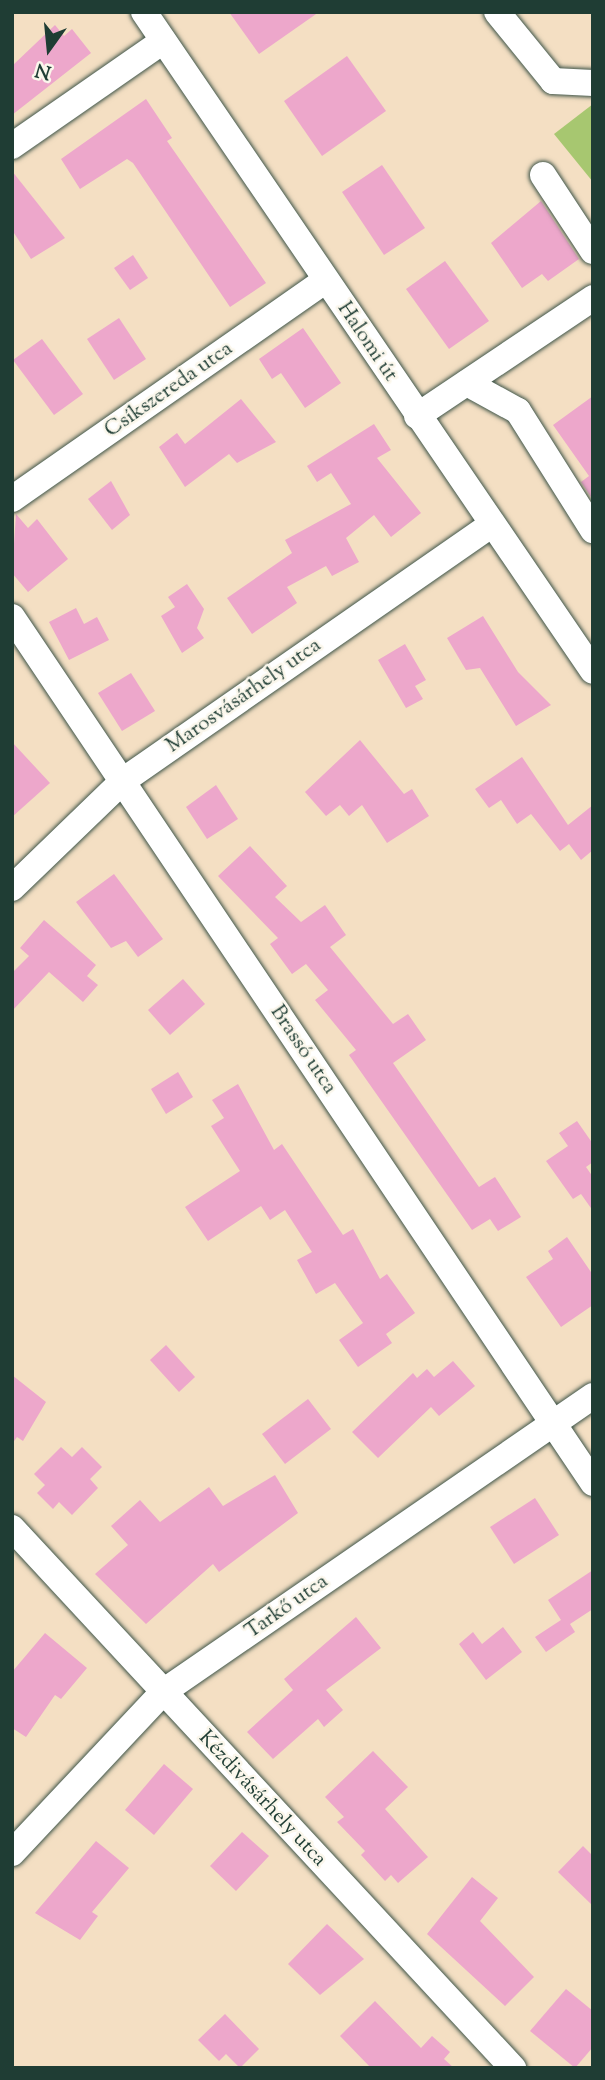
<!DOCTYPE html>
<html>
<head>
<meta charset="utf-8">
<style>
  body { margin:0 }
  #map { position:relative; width:605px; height:2080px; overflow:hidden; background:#f4dfc3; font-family:"Sorts Mill Goudy",serif }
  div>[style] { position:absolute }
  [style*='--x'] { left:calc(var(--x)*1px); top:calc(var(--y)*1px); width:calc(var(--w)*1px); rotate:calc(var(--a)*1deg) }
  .green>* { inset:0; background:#a7c770 }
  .building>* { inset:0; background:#eda7cb }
  .roads { filter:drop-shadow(0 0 2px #3f5549) drop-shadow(0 0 2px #3f5549) }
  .minor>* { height:26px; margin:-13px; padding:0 13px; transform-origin:13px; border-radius:13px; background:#fff }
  span { translate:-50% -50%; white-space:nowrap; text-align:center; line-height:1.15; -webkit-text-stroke:5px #fbf7ec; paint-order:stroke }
  .street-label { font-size:21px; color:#1f3d34 }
  .frame { position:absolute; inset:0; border:14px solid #1f3d34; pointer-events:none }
  .north { position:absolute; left:14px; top:14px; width:70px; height:70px; -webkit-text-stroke:5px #fbf7ec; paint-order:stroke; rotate:195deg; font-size:19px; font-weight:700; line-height:28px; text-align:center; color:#1f3d34 }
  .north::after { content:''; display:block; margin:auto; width:24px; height:32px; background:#1f3d34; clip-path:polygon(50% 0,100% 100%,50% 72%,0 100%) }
</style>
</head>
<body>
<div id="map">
  <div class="green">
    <i style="clip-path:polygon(593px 104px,593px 182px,554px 134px)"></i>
  </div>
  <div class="building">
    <i style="clip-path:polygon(229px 12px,319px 12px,259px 54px)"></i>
    <i style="clip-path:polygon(55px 25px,64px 36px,72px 29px,91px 53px,12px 115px,12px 66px)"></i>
    <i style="clip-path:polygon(347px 56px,386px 111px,322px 156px,284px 101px)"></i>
    <i style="clip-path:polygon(146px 99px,172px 138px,167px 141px,266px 283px,230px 307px,133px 163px,127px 159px,80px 189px,61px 159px)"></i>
    <i style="clip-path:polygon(382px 165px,425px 228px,384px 255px,342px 192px)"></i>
    <i style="clip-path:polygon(12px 171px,65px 238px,31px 259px,12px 230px)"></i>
    <i style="clip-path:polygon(541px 201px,579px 259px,548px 281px,542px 274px,522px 288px,491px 243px)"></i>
    <i style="clip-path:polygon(133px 255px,148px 278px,130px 290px,114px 268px)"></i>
    <i style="clip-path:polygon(445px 261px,489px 321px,449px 349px,406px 289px)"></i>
    <i style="clip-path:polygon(119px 318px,146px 359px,114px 380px,87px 339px)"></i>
    <i style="clip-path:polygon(303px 328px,341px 383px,305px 408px,281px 373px,272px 379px,259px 359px)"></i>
    <i style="clip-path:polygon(42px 339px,83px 394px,54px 415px,13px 360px)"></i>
    <i style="clip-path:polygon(593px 396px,593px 500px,581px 482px,589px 476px,553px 425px)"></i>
    <i style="clip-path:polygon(241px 399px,276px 442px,237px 463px,229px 454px,185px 487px,159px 447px,177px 433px,185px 444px)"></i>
    <i style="clip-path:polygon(374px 424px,391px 450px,377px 458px,421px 513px,391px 537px,374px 515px,346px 538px,359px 562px,332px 576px,326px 566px,287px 587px,297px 603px,252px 634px,227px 598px,292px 553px,285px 540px,351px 504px,331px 473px,317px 482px,307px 466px)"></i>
    <i style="clip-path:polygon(111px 481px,130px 515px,112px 530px,88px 499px)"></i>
    <i style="clip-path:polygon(16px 514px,28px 528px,37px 519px,68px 559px,28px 592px,12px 573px)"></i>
    <i style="clip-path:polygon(187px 584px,204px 609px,197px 628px,204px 638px,182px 653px,161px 616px,175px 607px,168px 597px)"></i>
    <i style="clip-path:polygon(76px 608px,84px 624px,97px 617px,109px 640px,69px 660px,49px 622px)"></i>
    <i style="clip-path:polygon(483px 616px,518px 672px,551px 705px,516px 726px,480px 668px,466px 670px,447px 638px)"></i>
    <i style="clip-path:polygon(405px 644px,426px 680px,415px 686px,423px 699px,406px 708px,378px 660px)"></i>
    <i style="clip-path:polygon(131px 673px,155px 711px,122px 731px,98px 693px)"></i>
    <i style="clip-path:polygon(360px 740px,404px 794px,412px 789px,429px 816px,387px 843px,362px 805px,349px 816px,340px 805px,326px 816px,305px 792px)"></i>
    <i style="clip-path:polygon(12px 742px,50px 783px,12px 817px)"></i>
    <i style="clip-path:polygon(522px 757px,568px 825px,593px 805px,593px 850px,581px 860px,569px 844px,560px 851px,531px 814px,517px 824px,501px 800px,489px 808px,475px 789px)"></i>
    <i style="clip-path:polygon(216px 785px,238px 819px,207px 839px,186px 807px)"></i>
    <i style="clip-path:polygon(250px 846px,287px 886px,275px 897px,301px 922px,325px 905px,346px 935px,330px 947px,393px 1024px,408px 1014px,426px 1040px,393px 1063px,479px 1187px,495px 1177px,521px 1217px,498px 1231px,490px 1219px,472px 1230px,349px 1055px,356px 1050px,315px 1000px,328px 990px,306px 964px,292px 974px,270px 944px,278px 938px,218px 876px)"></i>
    <i style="clip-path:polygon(114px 874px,163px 939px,138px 957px,126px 941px,111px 948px,76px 902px)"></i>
    <i style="clip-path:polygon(44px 920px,96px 965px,87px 976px,98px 985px,83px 1002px,49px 972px,12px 1011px,12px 973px,29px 956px,20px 948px)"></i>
    <i style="clip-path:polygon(183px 979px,205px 1004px,170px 1035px,148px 1010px)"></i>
    <i style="clip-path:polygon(178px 1072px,193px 1097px,166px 1114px,151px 1089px)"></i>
    <i style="clip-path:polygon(238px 1084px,274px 1150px,282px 1144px,343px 1235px,353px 1229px,380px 1279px,387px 1274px,415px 1313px,386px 1334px,392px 1343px,358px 1367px,339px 1340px,363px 1323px,335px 1283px,316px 1294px,297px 1260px,312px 1252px,285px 1210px,270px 1220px,261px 1206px,208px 1241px,185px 1207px,240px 1171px,211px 1126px,224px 1118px,212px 1100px)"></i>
    <i style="clip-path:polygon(577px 1121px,593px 1144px,593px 1162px,586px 1167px,593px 1177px,593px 1211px,581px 1194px,573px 1199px,546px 1161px,568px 1146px,559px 1133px)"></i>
    <i style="clip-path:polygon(567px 1237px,593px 1275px,593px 1305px,561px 1327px,526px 1277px,553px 1259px,548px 1251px)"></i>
    <i style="clip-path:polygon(166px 1345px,195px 1377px,179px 1392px,150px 1360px)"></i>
    <i style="clip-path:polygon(453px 1361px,475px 1386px,439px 1416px,431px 1407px,378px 1458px,352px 1432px,413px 1373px,417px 1378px,427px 1369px,434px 1377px)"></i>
    <i style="clip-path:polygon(12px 1375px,46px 1402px,23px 1441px,17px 1437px,12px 1444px)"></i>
    <i style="clip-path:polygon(308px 1399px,331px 1429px,285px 1464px,262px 1434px)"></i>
    <i style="clip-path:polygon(61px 1447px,72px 1457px,82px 1447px,102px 1467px,90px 1479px,98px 1488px,72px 1515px,59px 1502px,53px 1509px,37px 1493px,45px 1485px,34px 1474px)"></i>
    <i style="clip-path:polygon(275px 1475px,298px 1513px,219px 1572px,213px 1564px,146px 1624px,95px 1574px,128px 1545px,111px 1526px,140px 1500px,160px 1522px,209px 1487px,223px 1506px)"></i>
    <i style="clip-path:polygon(535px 1498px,559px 1535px,514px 1564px,490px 1527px)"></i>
    <i style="clip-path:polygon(593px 1570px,593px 1609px,570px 1624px,575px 1632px,546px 1652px,535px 1637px,561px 1620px,548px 1600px)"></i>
    <i style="clip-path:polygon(356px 1617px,381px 1648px,326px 1690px,343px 1710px,324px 1727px,318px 1719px,273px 1759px,247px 1732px,293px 1690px,284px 1679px)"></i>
    <i style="clip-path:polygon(503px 1627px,522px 1652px,486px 1680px,459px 1644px,473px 1632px,482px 1644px)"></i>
    <i style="clip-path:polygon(45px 1633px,87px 1668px,61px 1699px,55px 1695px,26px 1737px,12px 1728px,12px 1672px)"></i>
    <i style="clip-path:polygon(373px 1751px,408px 1787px,385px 1809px,428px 1857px,398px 1883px,391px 1875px,385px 1881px,361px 1855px,365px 1851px,337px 1822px,344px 1817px,325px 1797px)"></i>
    <i style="clip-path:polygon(164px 1764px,193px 1789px,154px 1835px,125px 1810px)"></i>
    <i style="clip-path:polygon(242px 1832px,269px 1856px,236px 1891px,210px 1866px)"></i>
    <i style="clip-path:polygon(96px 1841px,129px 1868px,92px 1912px,98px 1916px,80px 1940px,35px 1913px)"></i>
    <i style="clip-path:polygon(583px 1846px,593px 1856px,593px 1906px,558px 1872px)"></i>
    <i style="clip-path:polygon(472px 1877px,498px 1898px,480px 1921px,534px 1977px,505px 2006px,427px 1934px)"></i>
    <i style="clip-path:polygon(327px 1924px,364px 1959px,320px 1995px,288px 1964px)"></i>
    <i style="clip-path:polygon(566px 1989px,593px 2011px,593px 2047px,575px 2068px,530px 2031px)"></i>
    <i style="clip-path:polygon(375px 2001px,421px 2048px,432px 2036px,450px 2052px,444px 2059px,454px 2068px,371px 2068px,340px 2036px)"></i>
    <i style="clip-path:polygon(225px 2014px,259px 2049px,240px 2068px,226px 2054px,219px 2061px,198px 2040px)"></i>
  </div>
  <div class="roads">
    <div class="minor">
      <i style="--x:144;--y:12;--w:797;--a:55.73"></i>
      <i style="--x:497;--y:12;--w:89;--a:50.9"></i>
      <i style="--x:553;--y:81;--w:40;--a:2.9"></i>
      <i style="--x:12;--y:146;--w:184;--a:-34.8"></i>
      <i style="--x:543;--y:175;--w:91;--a:56.7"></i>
      <i style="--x:467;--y:383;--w:58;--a:28.8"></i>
      <i style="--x:518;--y:411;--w:141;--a:57.8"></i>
      <i style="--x:417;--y:416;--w:212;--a:-33.8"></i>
      <i style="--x:12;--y:499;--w:381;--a:-34.9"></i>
      <i style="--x:12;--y:617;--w:1043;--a:56.14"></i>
      <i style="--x:12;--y:888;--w:156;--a:-44"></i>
      <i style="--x:124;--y:780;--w:448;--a:-34.8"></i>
      <i style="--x:12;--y:1528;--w:737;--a:47.15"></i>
      <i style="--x:12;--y:1853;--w:221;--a:-46.8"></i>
      <i style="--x:163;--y:1692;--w:522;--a:-34.54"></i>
    </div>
  </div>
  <div class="street-label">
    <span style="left:367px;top:342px;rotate:56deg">Halomi út</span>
    <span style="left:169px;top:390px;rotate:-35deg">Csíkszereda utca</span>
    <span style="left:244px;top:696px;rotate:-35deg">Marosvásárhely utca</span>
    <span style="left:303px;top:1050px;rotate:56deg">Brassó utca</span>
    <span style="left:287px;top:1607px;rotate:-35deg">Tarkő utca</span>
    <span style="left:262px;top:1799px;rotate:47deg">Kézdivásárhely utca</span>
  </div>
  <div class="frame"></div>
  <div class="north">N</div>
</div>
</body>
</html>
